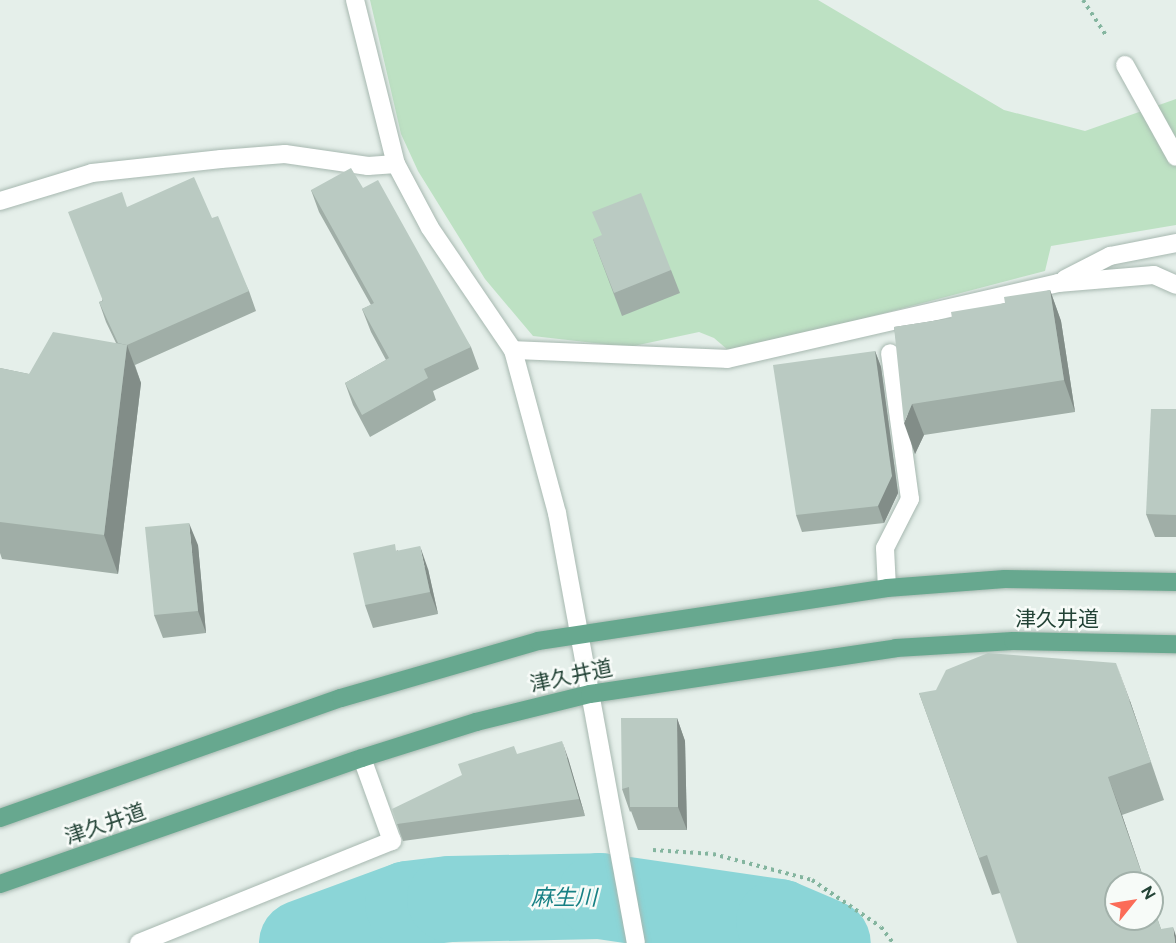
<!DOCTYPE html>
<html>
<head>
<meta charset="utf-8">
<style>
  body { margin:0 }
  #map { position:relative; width:1176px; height:943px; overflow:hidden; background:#e5efea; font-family:Raleway,"Noto Sans JP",sans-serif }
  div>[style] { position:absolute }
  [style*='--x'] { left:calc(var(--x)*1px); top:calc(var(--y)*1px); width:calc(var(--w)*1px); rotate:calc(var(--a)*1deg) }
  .green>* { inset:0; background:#bde1c3 }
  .river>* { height:86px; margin:-43px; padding:0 43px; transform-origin:43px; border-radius:43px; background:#8bd5d7 }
  .path>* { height:4px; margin-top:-2px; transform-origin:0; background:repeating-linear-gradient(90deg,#84b59f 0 3px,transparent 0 7.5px) }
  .roads { filter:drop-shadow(0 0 2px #a7b8b0) drop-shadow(0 0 2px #a7b8b0) }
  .service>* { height:18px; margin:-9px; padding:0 9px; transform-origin:9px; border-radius:9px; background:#fff }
  .minor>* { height:18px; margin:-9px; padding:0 9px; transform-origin:9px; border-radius:9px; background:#fff }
  .primary>* { height:18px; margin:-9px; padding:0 9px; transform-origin:9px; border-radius:9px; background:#67a88f }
  .wall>* { inset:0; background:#a0aea7 }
  .shaded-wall>* { inset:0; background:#828d88 }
  .building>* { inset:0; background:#bacac2 }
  span { translate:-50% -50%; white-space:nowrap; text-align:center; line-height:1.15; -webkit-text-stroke:5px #f7fbf8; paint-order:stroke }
  .street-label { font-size:21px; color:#234336 }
  .water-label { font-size:22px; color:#178084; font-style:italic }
  .north { position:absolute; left:1104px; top:871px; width:60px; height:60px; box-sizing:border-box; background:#f7fbf8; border:2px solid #a2b1aa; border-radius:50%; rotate:60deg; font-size:16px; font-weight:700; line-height:24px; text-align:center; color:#234336 }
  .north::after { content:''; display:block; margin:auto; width:21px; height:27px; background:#fb6c58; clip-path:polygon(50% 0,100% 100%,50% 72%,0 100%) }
</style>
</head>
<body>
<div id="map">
  <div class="green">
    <i style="clip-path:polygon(370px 0,818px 0,1004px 110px,1085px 131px,1176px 99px,1176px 225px,1051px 246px,1045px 271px,801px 335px,728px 350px,714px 338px,699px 332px,629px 347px,533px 336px,485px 279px,418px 171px,401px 134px)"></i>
  </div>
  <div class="river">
    <i style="--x:302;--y:943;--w:113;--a:-20.2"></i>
    <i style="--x:408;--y:904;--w:42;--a:-6.8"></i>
    <i style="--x:450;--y:899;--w:150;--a:-1.1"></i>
    <i style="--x:600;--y:896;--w:181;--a:8.3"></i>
    <i style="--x:779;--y:922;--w:53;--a:23.2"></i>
  </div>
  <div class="path">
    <i style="--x:1083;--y:0;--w:44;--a:57"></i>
    <i style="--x:653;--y:850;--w:60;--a:3.8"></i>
    <i style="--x:713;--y:854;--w:102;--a:14.7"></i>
    <i style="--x:812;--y:880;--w:83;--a:34.3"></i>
    <i style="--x:881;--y:927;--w:20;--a:53"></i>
  </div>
  <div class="roads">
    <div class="service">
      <i style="--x:887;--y:588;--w:40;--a:-92.9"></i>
      <i style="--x:885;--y:548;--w:55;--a:-63"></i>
      <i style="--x:910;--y:499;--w:147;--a:-97.8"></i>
    </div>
    <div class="minor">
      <i style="--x:355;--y:0;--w:169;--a:76"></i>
      <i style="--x:396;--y:164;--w:72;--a:62"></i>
      <i style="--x:430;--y:228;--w:148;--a:55.8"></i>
      <i style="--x:513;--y:350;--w:169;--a:74.9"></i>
      <i style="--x:557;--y:513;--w:437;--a:79.6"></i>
      <i style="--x:1125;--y:65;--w:105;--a:61"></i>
      <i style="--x:0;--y:201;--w:96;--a:-16.9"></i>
      <i style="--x:92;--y:173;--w:130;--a:-6.2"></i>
      <i style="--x:221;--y:159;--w:64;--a:-4.5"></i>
      <i style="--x:285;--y:154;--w:84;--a:8.2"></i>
      <i style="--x:368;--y:166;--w:28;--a:-4"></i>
      <i style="--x:1065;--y:279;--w:51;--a:-27.1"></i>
      <i style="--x:1110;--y:256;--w:67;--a:-11.1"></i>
      <i style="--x:513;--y:350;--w:214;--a:2.4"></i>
      <i style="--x:727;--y:359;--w:340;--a:-12.9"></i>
      <i style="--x:1058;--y:283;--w:96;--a:-4.8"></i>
      <i style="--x:1154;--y:275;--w:24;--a:24"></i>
      <i style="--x:139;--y:943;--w:273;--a:-22"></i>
      <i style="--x:392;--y:841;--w:88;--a:-109.9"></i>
    </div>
    <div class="primary">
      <i style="--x:0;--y:818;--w:361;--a:-19.4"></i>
      <i style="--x:341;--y:698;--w:205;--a:-16.1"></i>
      <i style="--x:538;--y:641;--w:353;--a:-8.6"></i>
      <i style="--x:887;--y:588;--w:118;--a:-4.4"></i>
      <i style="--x:1005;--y:579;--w:171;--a:1"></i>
      <i style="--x:0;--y:884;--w:383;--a:-19.2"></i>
      <i style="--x:362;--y:758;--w:120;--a:-17.5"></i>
      <i style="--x:476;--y:722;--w:117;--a:-13.8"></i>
      <i style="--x:590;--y:694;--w:309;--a:-8.5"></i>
      <i style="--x:896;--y:648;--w:117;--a:-3.4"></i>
      <i style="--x:1013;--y:641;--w:163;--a:1.1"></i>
    </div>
  </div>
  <div class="wall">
    <i style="clip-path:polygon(363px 188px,471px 347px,479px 369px,433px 391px,436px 400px,370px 437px,353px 405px,345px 383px,386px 360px,371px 332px,362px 309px,371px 305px,319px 212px,311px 190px)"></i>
    <i style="clip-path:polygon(127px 207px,212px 218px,249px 291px,256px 311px,135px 365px,141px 383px,118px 574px,2px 559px,0 553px,0 368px,29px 374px,116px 343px,106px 322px,99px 302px,102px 301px)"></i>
    <i style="clip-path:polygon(593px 239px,671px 270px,680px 293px,622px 316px)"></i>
    <i style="clip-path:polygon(1050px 290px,1061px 321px,1075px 412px,924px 435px,915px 454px,894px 327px,952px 318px)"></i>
    <i style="clip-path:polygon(875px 351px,881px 367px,898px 493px,884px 523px,802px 532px,796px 515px)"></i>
    <i style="clip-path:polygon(1176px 409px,1176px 537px,1155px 537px,1146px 514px)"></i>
    <i style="clip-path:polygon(198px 545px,206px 633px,163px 638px,154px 615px)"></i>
    <i style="clip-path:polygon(397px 550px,428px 569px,438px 614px,373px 628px,365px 605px)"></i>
    <i style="clip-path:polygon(919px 693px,1130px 701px,1164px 800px,1122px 815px,1161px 929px,1176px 936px,1000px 893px,992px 895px)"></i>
    <i style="clip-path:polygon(677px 718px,685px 741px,687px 830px,638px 830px,631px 811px,630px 812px,622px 789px)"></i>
    <i style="clip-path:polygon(517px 754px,568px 758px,585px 816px,403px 841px,397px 824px)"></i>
  </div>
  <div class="shaded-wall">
    <i style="clip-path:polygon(1050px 290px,1061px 321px,1075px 412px,1064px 380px)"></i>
    <i style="clip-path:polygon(127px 345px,141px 383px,118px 574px,104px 535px)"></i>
    <i style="clip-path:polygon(875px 351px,881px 367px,898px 493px,884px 523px,878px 506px)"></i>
    <i style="clip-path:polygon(912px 404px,924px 435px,915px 454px,904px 423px)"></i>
    <i style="clip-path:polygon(189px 523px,198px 545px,206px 633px,198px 611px)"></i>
    <i style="clip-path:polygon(420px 546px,428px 569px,438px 614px,430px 592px)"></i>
    <i style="clip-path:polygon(1116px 663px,1130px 701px,1164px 800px,1151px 762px)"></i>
    <i style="clip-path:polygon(677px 718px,685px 741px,687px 830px,678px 807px)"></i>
    <i style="clip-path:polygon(562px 741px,568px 758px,585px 816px,579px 799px)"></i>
    <i style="clip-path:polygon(1108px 777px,1122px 815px,1145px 883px)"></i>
    <i style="clip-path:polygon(1173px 927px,1176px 936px,1176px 943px,1175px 943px)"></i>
  </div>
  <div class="building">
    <i style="clip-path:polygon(351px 168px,363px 188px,378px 180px,471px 347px,424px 369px,428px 378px,362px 415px,345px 383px,389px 358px,362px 309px,374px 303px,311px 190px)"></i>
    <i style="clip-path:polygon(194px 177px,212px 218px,218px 216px,249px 291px,127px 345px,118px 343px,99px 302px,103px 301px,68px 212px,122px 192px,127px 207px)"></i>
    <i style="clip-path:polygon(641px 193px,671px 270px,614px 293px,593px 239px,602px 235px,592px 212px)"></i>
    <i style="clip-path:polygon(1050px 290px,1064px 380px,912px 404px,904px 423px,894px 327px,952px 318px,951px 312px,1005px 303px,1004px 297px)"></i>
    <i style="clip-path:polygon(53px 332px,127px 345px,104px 535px,0 522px,0 368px,29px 374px)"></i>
    <i style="clip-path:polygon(875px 351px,892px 476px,878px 506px,796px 515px,773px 365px)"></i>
    <i style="clip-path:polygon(1151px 409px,1176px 409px,1176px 515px,1146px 514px)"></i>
    <i style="clip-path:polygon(189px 523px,198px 611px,154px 615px,145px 527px)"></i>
    <i style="clip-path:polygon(395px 544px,396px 551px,420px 546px,430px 592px,365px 605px,353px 553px)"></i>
    <i style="clip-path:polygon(988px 653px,1116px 663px,1151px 762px,1108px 777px,1145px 883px,1116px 883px,1116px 919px,1152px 919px,1152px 904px,1161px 929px,1173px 927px,1175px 943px,1017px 943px,987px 855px,979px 858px,919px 693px,936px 690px,946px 670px)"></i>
    <i style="clip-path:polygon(621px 718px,677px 718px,678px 807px,630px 807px,629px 787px,622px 789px)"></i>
    <i style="clip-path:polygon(562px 741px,579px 799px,397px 824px,392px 809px,462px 775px,458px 764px,514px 746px,517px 754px)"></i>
  </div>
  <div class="street-label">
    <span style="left:1057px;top:619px">津久井道</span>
    <span style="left:571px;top:676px;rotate:-12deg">津久井道</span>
    <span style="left:105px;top:824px;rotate:-19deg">津久井道</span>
  </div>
  <div class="water-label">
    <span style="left:564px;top:898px">麻生川</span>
  </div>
  <div class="north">N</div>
</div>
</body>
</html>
